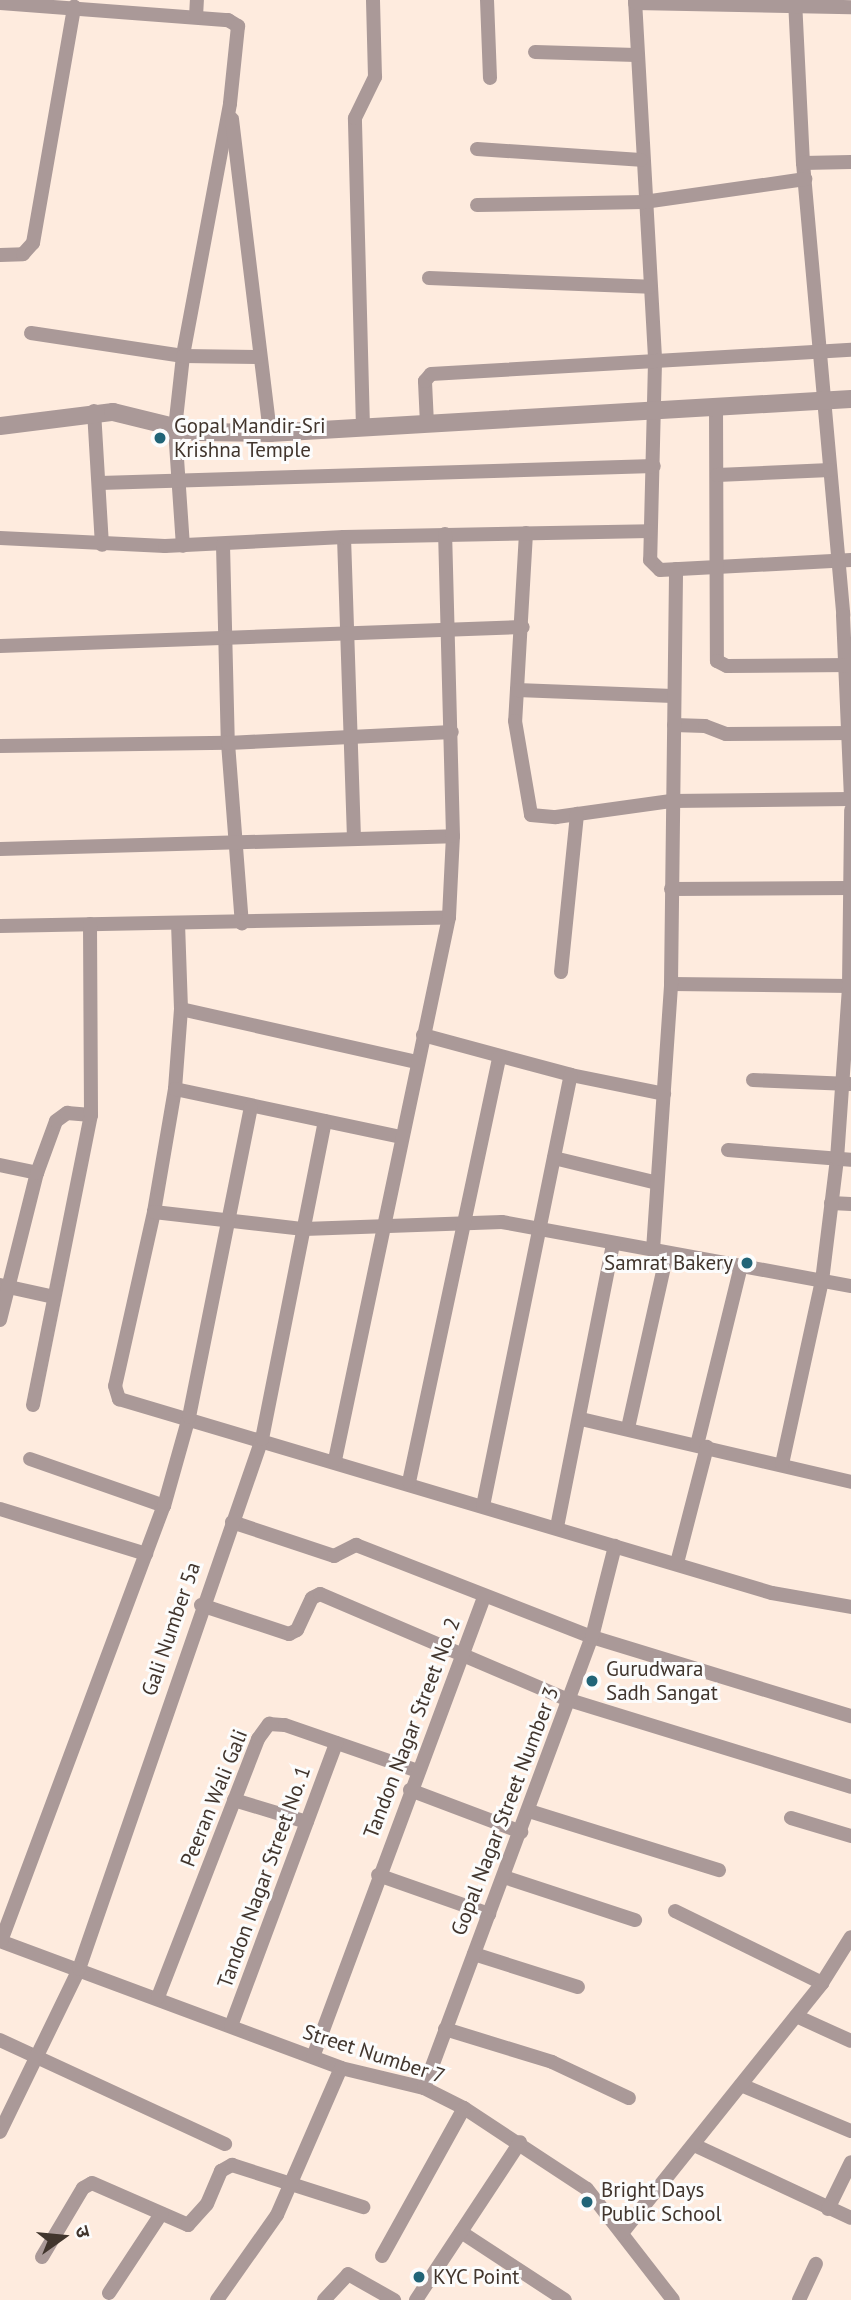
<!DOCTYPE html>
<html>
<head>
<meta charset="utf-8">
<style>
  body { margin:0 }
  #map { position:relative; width:851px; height:2300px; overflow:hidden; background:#feebde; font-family:"PT Sans","Noto Sans Devanagari",sans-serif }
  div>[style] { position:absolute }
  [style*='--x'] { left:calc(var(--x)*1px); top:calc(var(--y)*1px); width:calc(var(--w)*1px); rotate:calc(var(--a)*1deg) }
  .minor>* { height:14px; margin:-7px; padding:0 7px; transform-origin:7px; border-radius:7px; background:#aa9998 }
  .tertiary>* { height:18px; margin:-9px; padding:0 9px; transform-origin:9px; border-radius:9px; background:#aa9998 }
  .dots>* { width:19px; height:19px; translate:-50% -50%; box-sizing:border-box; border:4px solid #fcfcfc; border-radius:50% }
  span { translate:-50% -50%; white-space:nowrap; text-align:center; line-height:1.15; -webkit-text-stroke:6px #fcfcfc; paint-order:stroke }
  .poi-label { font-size:21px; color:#41352d }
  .left { translate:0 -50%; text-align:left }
  .right { translate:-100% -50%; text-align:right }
  .street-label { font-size:21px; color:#41352d }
  .north { position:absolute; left:28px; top:2202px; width:70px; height:70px; -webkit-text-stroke:5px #fcfcfc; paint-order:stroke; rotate:75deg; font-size:19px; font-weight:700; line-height:28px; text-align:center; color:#41352d }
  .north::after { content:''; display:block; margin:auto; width:24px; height:32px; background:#41352d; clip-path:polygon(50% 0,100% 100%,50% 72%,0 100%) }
</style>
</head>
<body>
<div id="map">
  <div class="minor">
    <i style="--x:487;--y:0;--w:78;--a:87.8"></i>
    <i style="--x:635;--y:0;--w:363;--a:86.8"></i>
    <i style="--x:655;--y:362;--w:198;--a:91.4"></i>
    <i style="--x:650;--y:560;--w:14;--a:45"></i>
    <i style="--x:660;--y:570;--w:191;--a:-3"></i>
    <i style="--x:795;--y:0;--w:163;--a:87.2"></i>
    <i style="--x:803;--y:163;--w:454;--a:84.9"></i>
    <i style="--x:843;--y:615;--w:180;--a:87.5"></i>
    <i style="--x:0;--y:3;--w:229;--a:4.3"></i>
    <i style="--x:228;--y:20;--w:12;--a:31"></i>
    <i style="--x:238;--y:26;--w:78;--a:95.9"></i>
    <i style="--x:230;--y:104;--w:256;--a:100.6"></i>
    <i style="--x:183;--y:356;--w:73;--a:96.3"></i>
    <i style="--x:175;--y:429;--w:117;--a:86.1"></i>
    <i style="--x:635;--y:3;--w:216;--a:1.1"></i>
    <i style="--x:196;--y:17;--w:17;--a:-87"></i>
    <i style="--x:535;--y:52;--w:101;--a:1.7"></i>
    <i style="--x:232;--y:119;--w:316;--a:83.1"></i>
    <i style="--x:477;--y:149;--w:164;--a:3.8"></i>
    <i style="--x:803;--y:163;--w:48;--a:-1.2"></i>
    <i style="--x:477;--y:205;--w:167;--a:-1"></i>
    <i style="--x:644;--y:202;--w:163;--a:-8.1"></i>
    <i style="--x:0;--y:255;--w:23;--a:-2"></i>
    <i style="--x:23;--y:254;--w:15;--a:-48"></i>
    <i style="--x:33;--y:243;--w:240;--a:-80.1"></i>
    <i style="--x:429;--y:278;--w:221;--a:2.3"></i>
    <i style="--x:31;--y:333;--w:154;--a:8.6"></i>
    <i style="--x:183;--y:356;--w:77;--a:0.7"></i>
    <i style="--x:716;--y:406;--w:255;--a:89.8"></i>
    <i style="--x:717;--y:661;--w:11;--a:27"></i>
    <i style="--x:727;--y:666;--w:124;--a:-0.5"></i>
    <i style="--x:94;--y:411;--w:134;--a:86.6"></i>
    <i style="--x:427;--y:424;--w:43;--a:-92.7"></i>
    <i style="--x:425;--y:381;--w:9;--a:-49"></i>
    <i style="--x:431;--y:374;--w:421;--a:-3.3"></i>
    <i style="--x:363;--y:428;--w:310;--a:-91.5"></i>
    <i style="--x:355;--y:118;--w:46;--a:-64"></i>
    <i style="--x:375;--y:77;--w:77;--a:-91.5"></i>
    <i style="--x:717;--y:475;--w:113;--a:-2.5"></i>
    <i style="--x:100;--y:483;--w:554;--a:-1.76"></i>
    <i style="--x:526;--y:533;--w:188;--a:93.3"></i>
    <i style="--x:515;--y:721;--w:95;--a:80.3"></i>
    <i style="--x:531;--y:815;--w:25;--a:5"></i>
    <i style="--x:556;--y:817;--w:116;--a:-7.9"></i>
    <i style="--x:671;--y:801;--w:180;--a:-0.6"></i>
    <i style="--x:344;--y:537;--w:302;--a:88.1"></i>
    <i style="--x:0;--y:538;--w:165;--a:2.8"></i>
    <i style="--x:165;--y:546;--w:179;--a:-2.9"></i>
    <i style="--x:344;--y:537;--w:306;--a:-1.1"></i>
    <i style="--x:223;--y:545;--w:198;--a:88.6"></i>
    <i style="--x:228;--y:743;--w:181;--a:85.6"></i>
    <i style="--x:0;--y:646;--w:523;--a:-2.08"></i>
    <i style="--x:517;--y:690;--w:156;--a:2.2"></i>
    <i style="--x:674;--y:725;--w:31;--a:2"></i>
    <i style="--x:705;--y:726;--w:22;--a:21"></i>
    <i style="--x:726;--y:734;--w:125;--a:-0.5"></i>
    <i style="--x:0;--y:746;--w:228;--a:-0.8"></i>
    <i style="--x:228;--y:743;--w:224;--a:-2.8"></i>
    <i style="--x:0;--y:849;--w:453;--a:-1.6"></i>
    <i style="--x:671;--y:889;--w:180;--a:-0.3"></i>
    <i style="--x:178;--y:923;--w:86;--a:88"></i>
    <i style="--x:181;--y:1009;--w:80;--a:94.3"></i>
    <i style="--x:175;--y:1089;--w:125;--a:99.7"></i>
    <i style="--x:154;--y:1212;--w:178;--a:102.6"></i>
    <i style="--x:115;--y:1386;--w:14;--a:73"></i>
    <i style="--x:119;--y:1399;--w:681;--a:16.55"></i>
    <i style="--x:772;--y:1593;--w:80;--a:10"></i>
    <i style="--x:0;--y:926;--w:449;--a:-1.1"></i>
    <i style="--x:561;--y:972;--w:159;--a:-84.2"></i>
    <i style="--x:671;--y:984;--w:180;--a:0.6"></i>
    <i style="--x:181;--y:1009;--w:242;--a:12.7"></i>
    <i style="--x:423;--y:1035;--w:153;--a:15.1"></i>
    <i style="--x:571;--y:1075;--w:95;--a:11.5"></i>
    <i style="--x:753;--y:1080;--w:97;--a:2.4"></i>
    <i style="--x:175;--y:1089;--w:231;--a:12"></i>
    <i style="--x:728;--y:1150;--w:123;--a:4.6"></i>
    <i style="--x:554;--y:1158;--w:106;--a:13.6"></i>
    <i style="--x:0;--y:1165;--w:38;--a:12"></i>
    <i style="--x:831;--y:1203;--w:20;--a:3"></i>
    <i style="--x:154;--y:1212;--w:151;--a:6.5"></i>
    <i style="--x:304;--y:1229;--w:198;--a:-2"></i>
    <i style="--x:502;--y:1222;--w:355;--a:10.4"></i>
    <i style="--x:653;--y:1250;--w:267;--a:-86.1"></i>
    <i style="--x:671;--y:984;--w:415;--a:-89.3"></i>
    <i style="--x:0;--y:1285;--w:55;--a:12.5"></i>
    <i style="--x:0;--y:1320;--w:152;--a:-75.9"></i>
    <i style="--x:37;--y:1173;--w:55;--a:-69.9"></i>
    <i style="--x:56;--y:1121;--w:14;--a:-36"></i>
    <i style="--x:67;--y:1113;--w:24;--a:5"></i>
    <i style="--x:33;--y:1405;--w:296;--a:-78.7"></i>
    <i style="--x:91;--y:1115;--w:191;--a:-90.3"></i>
    <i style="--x:581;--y:1419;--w:277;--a:13.1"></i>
    <i style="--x:628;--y:1428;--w:179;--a:-77.4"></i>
    <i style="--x:697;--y:1445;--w:184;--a:-76.2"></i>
    <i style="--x:30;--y:1459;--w:142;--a:19.3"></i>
    <i style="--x:335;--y:1460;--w:555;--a:-78.14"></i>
    <i style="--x:449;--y:917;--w:81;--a:-87.2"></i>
    <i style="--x:453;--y:836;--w:302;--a:-91.5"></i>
    <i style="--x:782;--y:1464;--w:187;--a:-77.7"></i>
    <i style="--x:822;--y:1281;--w:123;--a:-83"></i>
    <i style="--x:837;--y:1159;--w:173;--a:-86"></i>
    <i style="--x:849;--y:986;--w:176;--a:-89.3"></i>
    <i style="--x:409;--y:1482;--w:434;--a:-78"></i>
    <i style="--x:483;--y:1506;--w:440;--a:-78.5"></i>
    <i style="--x:0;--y:1509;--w:153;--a:17.1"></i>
    <i style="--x:232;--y:1522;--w:108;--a:18.4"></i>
    <i style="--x:334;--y:1556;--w:25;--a:-27"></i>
    <i style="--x:356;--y:1545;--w:253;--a:21.3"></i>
    <i style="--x:592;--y:1637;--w:271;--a:17"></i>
    <i style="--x:557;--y:1527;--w:289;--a:-78.8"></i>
    <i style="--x:677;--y:1563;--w:120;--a:-75.5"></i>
    <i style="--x:201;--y:1605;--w:93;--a:18.2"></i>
    <i style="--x:289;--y:1634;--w:9;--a:-27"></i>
    <i style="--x:297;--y:1630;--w:35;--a:-65"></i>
    <i style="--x:312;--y:1598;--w:9;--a:-27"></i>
    <i style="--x:320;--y:1594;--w:271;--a:23.1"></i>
    <i style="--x:569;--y:1700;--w:295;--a:17.1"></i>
    <i style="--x:410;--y:1790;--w:119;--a:20.7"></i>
    <i style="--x:234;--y:1800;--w:76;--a:16.8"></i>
    <i style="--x:529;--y:1811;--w:199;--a:17.3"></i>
    <i style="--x:791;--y:1818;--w:63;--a:16.7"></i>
    <i style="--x:378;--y:1875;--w:118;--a:19.4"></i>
    <i style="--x:504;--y:1877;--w:138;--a:18.2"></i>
    <i style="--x:675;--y:1911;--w:164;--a:26.1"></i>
    <i style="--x:0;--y:1941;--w:364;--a:20.4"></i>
    <i style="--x:341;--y:2068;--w:85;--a:13.5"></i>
    <i style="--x:424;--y:2088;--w:45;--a:26.6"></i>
    <i style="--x:464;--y:2108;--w:147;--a:33.4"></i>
    <i style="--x:587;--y:2189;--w:140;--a:52.2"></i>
    <i style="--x:1;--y:1941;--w:465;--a:-69.5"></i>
    <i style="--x:164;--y:1506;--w:92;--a:-74.3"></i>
    <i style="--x:189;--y:1417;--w:316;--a:-78.7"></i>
    <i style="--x:474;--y:1954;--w:109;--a:17.6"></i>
    <i style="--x:158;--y:1997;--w:277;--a:-68.8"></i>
    <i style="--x:258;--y:1739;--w:19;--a:-54"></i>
    <i style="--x:269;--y:1724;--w:16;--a:4"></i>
    <i style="--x:285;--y:1725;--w:141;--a:19.1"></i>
    <i style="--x:796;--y:2016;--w:60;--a:24.4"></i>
    <i style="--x:231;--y:2026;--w:302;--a:-69.6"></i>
    <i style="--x:445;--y:2029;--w:112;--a:17.1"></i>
    <i style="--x:552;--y:2062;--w:85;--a:25.1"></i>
    <i style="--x:0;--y:2040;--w:248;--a:24.8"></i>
    <i style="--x:313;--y:2057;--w:492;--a:-69.6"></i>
    <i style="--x:741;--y:2085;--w:119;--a:22.7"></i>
    <i style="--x:424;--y:2088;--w:481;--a:-69.6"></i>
    <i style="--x:592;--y:1637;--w:94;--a:-75.8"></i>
    <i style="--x:0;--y:2132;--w:181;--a:-64.1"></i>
    <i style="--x:79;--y:1969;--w:561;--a:-70.95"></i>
    <i style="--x:262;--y:1439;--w:324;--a:-78.8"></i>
    <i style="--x:694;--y:2145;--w:173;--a:24.9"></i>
    <i style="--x:828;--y:2209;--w:52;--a:-63.9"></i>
    <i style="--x:461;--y:2232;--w:124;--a:33.2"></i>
    <i style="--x:622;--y:2233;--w:320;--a:-51.3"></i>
    <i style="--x:822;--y:1983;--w:54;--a:-57.8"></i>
    <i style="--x:382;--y:2256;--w:169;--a:-61"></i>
    <i style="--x:42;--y:2257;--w:80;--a:-59.3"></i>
    <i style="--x:83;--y:2188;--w:10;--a:-29"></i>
    <i style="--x:92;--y:2183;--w:105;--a:23.6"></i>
    <i style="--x:188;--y:2225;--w:28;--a:-48"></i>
    <i style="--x:207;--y:2204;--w:36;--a:-67"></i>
    <i style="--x:221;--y:2171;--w:13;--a:-29"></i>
    <i style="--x:232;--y:2165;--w:138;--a:17.8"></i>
    <i style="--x:109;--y:2293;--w:95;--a:-56.6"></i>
    <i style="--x:217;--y:2300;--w:104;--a:-54.8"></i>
    <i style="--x:277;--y:2215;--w:160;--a:-66.5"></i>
    <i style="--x:324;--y:2300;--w:35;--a:-47"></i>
    <i style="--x:348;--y:2274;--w:53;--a:29.5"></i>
    <i style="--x:416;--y:2300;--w:189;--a:-56.6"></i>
    <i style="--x:799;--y:2300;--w:40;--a:-65"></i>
  </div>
  <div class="tertiary">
    <i style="--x:0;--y:426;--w:114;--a:-7.1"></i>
    <i style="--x:113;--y:412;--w:84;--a:13.7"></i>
    <i style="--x:195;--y:432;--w:75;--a:0.8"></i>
    <i style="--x:270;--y:433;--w:582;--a:-3.35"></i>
  </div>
  <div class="dots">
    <i style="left:160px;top:438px;background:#216477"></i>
    <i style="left:747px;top:1263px;background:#216477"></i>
    <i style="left:592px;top:1681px;background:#216477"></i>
    <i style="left:587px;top:2202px;background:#216477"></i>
    <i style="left:419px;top:2277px;background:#216477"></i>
  </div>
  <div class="poi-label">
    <span class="left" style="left:174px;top:438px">Gopal Mandir-Sri<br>Krishna Temple</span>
    <span class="right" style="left:733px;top:1263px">Samrat Bakery</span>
    <span class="left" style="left:606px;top:1681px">Gurudwara<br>Sadh Sangat</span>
    <span class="left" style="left:601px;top:2202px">Bright Days<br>Public School</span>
    <span class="left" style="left:433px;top:2277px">KYC Point</span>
  </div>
  <div class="street-label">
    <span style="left:171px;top:1629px;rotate:-71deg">Gali Number 5a</span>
    <span style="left:412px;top:1728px;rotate:-69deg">Tandon Nagar Street No. 2</span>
    <span style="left:214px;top:1798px;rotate:-68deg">Peeran Wali Gali</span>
    <span style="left:505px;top:1811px;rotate:-69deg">Gopal Nagar Street Number 3</span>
    <span style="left:264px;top:1877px;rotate:-70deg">Tandon Nagar Street No. 1</span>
    <span style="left:374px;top:2054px;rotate:18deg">Street Number 7</span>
  </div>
  <div class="north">उ</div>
</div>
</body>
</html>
